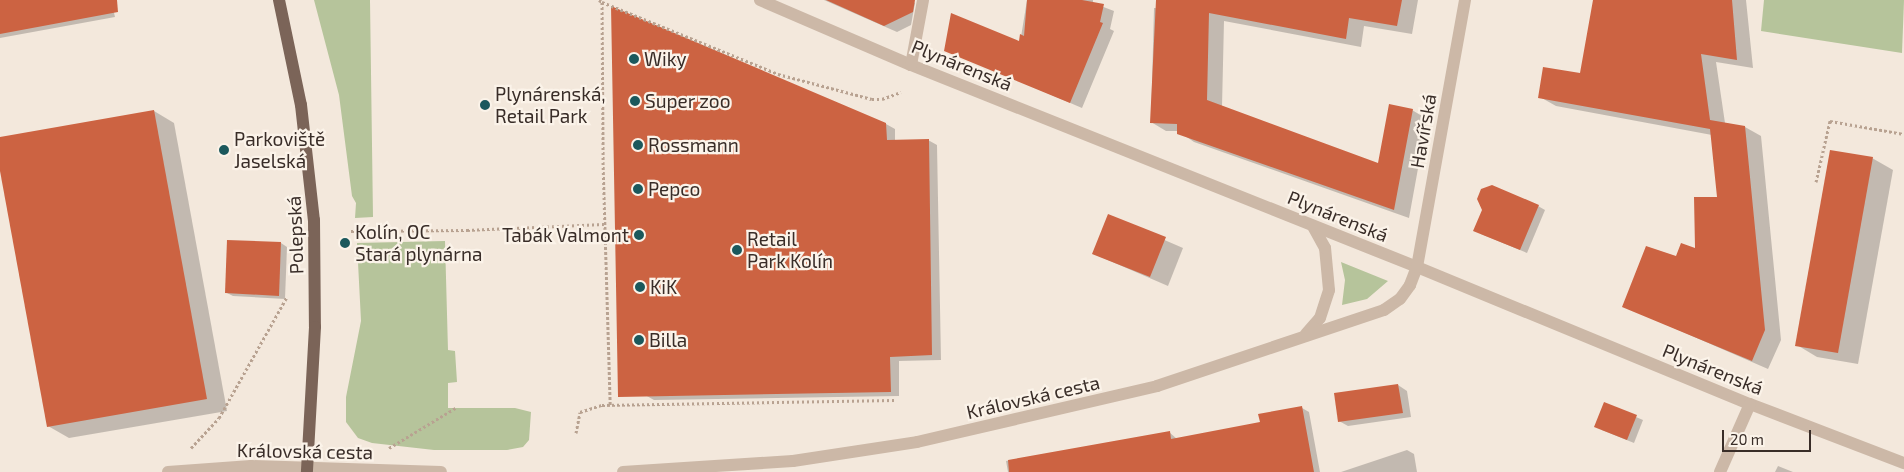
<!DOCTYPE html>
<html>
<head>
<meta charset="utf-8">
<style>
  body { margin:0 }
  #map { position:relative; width:1904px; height:472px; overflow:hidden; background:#f3e8dc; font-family:"Exo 2",sans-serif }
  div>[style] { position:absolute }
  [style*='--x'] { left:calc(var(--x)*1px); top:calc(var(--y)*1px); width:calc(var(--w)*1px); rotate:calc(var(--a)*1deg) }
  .green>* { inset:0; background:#b6c49b }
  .shadow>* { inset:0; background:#0003 }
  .building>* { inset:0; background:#cc6342 }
  .path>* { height:3px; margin-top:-1.5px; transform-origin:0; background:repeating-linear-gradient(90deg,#b8a291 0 2.5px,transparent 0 5px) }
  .minor>* { height:12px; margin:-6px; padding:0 6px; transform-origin:6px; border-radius:6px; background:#ccb8a7 }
  .major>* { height:12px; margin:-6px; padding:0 6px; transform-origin:6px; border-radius:6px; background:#7b6458 }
  .dots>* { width:14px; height:14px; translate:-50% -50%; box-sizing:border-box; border:2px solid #fbf3e9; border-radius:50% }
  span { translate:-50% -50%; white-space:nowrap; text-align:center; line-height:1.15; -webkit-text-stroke:4.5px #fbf3e9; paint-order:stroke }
  .poi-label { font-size:19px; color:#392d28 }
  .left { translate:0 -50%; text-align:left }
  .right { translate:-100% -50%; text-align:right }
  .street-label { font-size:19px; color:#392d28 }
  .scale { position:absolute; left:1722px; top:430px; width:89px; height:22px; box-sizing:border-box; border:2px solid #392d28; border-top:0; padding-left:6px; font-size:15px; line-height:18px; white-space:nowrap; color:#392d28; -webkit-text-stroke:4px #fbf3e9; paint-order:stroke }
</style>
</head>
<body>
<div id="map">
  <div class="green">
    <i style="clip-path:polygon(314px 0,370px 0,373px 217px,355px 218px,356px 203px,352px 196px,339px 95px)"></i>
    <i style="clip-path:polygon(1764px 0,1904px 0,1902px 53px,1761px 31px)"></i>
    <i style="clip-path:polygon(445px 241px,448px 350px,455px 351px,457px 382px,448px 383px,448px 408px,515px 408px,531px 412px,529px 440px,523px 447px,507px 450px,434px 450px,372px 443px,358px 438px,346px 422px,346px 397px,361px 321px,357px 243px)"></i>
    <i style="clip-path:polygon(1341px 262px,1388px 281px,1367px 299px,1342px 305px,1345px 280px)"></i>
  </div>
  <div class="shadow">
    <i style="clip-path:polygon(0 0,111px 0,115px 17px,0 38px)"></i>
    <i style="clip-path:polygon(824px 0,910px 0,915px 3px,911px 25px,897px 32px)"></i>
    <i style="clip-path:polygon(1027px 0,1093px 0,1093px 3px,1114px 11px,1110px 29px,1114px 31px,1082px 108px,946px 50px,1020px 43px)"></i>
    <i style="clip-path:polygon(1182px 0,1418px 0,1412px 34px,1364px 26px,1361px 47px,1224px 21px,1222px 107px,1379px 165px,1412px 110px,1427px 119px,1409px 218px,1194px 142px,1178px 131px,1166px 131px,1151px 122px,1154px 8px,1182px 9px)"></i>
    <i style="clip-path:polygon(1594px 0,1746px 0,1753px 68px,1716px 62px,1725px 123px,1745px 127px,1761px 136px,1781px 340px,1768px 369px,1623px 306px,1677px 257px,1696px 250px,1718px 198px,1712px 135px,1556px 106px,1540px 97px,1581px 75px)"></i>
    <i style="clip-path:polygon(154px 111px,174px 123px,227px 411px,69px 438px,48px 426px,0 164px,0 138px)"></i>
    <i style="clip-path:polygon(886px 124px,895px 129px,895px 141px,928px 140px,937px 145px,941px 360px,899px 361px,899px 396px,654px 400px,645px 395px)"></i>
    <i style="clip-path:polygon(1872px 158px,1893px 170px,1858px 364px,1817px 357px,1797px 345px)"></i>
    <i style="clip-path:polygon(1538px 206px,1545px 210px,1527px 253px,1481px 234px)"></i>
    <i style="clip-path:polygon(1109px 216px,1183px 248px,1168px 286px,1094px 254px)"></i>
    <i style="clip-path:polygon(281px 243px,287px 247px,285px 299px,233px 296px,227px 293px)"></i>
    <i style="clip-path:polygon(1398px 385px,1407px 391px,1411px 417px,1348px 426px,1339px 421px)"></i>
    <i style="clip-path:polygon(1302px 408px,1309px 412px,1320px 472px,1008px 472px,1006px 461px,1169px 432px,1177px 439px,1261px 423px)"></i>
    <i style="clip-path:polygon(1636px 417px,1643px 420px,1634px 443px,1602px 430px)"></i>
    <i style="clip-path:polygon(1407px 450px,1414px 454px,1417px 472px,1341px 472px)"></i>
    <i style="clip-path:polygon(1778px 466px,1793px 472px,1775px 472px)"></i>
  </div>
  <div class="building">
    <i style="clip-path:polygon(0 0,117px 0,118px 12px,0 34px)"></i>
    <i style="clip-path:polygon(826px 0,915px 0,913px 12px,884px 26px)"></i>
    <i style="clip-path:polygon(1027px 0,1082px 0,1104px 4px,1100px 22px,1103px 23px,1070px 103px,944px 51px,951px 13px,1019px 41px,1020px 34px,1024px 36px)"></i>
    <i style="clip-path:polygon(1156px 0,1402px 0,1397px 26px,1349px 18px,1346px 39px,1209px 13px,1207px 100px,1378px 163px,1389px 104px,1413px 109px,1394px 210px,1177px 134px,1177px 124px,1150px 123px)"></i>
    <i style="clip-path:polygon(1593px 0,1732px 0,1737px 60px,1701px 54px,1710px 120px,1745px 126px,1765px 330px,1752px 361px,1622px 307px,1646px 246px,1676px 256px,1681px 243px,1695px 248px,1694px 197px,1717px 197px,1710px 129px,1538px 98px,1543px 67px,1580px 73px)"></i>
    <i style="clip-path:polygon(611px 6px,886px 123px,887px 140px,929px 139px,932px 355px,890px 357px,891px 392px,618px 397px)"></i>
    <i style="clip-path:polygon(154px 110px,207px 399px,47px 427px,0 171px,0 137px)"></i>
    <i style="clip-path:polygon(1830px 150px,1873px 157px,1838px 353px,1795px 346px)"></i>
    <i style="clip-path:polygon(1492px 185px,1539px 205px,1520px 250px,1473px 231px,1482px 210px,1477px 199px,1481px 189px)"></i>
    <i style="clip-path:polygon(1108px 214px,1166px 237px,1150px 277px,1092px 254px)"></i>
    <i style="clip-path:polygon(227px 240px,281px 242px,279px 296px,225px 293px)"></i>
    <i style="clip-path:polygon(1398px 384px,1403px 413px,1338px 422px,1334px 393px)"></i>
    <i style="clip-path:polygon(1604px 402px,1637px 415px,1627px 440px,1594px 427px)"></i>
    <i style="clip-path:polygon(1302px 406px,1314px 472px,1009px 472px,1008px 460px,1170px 431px,1171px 439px,1260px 422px,1258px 414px)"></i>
  </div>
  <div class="path">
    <i style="--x:599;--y:0;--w:4;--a:34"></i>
    <i style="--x:602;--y:2;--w:160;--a:89.6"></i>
    <i style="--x:603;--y:162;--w:243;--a:88.3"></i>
    <i style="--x:602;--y:2;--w:190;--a:22.2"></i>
    <i style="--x:778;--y:74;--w:97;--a:14.9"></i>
    <i style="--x:872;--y:99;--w:10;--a:0"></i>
    <i style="--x:882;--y:99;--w:20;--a:-20"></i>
    <i style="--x:1816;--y:182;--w:63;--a:-77.1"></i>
    <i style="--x:1830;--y:121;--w:75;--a:10"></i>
    <i style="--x:351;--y:231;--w:116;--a:-0.5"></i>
    <i style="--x:467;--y:230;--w:137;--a:-2.5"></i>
    <i style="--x:576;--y:433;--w:21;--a:-79"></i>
    <i style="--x:580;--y:412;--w:23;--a:-18"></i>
    <i style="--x:602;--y:405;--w:293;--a:-1"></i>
    <i style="--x:191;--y:448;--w:41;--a:-47"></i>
    <i style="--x:219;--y:418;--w:139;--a:-60.7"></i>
    <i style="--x:389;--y:448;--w:79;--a:-31.1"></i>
  </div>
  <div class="minor">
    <i style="--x:760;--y:0;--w:164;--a:23.3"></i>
    <i style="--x:911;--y:65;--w:545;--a:21.76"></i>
    <i style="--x:1417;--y:267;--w:360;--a:22.4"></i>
    <i style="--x:1750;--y:404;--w:165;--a:21"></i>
    <i style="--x:911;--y:65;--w:66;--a:-79.5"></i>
    <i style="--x:1306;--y:334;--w:21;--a:-49"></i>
    <i style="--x:1320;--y:318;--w:29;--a:-72"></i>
    <i style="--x:1329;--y:290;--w:42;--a:-95.4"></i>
    <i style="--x:1325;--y:248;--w:25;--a:-119"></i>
    <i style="--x:168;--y:472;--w:83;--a:-4.1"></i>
    <i style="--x:251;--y:466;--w:190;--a:1.8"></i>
    <i style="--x:623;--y:472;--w:170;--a:-3.7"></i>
    <i style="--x:793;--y:461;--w:125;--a:-8.7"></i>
    <i style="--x:917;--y:442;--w:246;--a:-13.1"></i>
    <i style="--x:1157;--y:386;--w:239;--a:-18.5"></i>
    <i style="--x:1384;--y:310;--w:19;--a:-35"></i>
    <i style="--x:1400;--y:299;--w:17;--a:-54"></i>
    <i style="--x:1410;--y:285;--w:19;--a:-69"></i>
    <i style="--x:1417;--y:267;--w:271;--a:-79.8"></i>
    <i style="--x:1720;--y:472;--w:74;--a:-66.2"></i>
  </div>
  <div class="major">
    <i style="--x:279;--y:0;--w:107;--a:78.2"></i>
    <i style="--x:301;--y:105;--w:116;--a:83.6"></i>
    <i style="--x:314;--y:220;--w:107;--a:89.5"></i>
    <i style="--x:315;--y:327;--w:145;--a:93.2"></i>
  </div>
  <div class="dots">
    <i style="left:634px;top:59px;background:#1b585c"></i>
    <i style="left:635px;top:101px;background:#1b585c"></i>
    <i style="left:485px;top:105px;background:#1b585c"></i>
    <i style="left:638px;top:145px;background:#1b585c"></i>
    <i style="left:224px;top:150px;background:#1b585c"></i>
    <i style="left:638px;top:189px;background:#1b585c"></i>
    <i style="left:639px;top:235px;background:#1b585c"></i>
    <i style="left:345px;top:243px;background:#1b585c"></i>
    <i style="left:737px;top:250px;background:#1b585c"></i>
    <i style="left:640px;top:287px;background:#1b585c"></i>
    <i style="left:639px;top:340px;background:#1b585c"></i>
  </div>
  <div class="poi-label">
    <span class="left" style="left:644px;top:59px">Wiky</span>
    <span class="left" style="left:495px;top:105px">Plynárenská,<br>Retail Park</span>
    <span class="left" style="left:645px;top:101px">Super zoo</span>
    <span class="left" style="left:234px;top:150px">Parkoviště<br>Jaselská</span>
    <span class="left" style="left:648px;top:145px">Rossmann</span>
    <span class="left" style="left:648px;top:189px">Pepco</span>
    <span class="left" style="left:355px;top:243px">Kolín, OC<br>Stará plynárna</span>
    <span class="right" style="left:629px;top:235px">Tabák Valmont</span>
    <span class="left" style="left:747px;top:250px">Retail<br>Park Kolín</span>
    <span class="left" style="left:650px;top:287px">KiK</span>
    <span class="left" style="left:649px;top:340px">Billa</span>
  </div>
  <div class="street-label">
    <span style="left:962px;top:65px;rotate:22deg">Plynárenská</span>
    <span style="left:1423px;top:131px;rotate:-80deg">Havířská</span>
    <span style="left:1338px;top:216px;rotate:22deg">Plynárenská</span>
    <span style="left:295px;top:235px;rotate:-92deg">Polepská</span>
    <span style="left:1713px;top:369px;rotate:22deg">Plynárenská</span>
    <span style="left:1033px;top:397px;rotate:-13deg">Královská cesta</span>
    <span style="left:305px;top:451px;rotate:1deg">Královská cesta</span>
  </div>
  <div class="scale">20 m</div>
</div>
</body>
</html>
